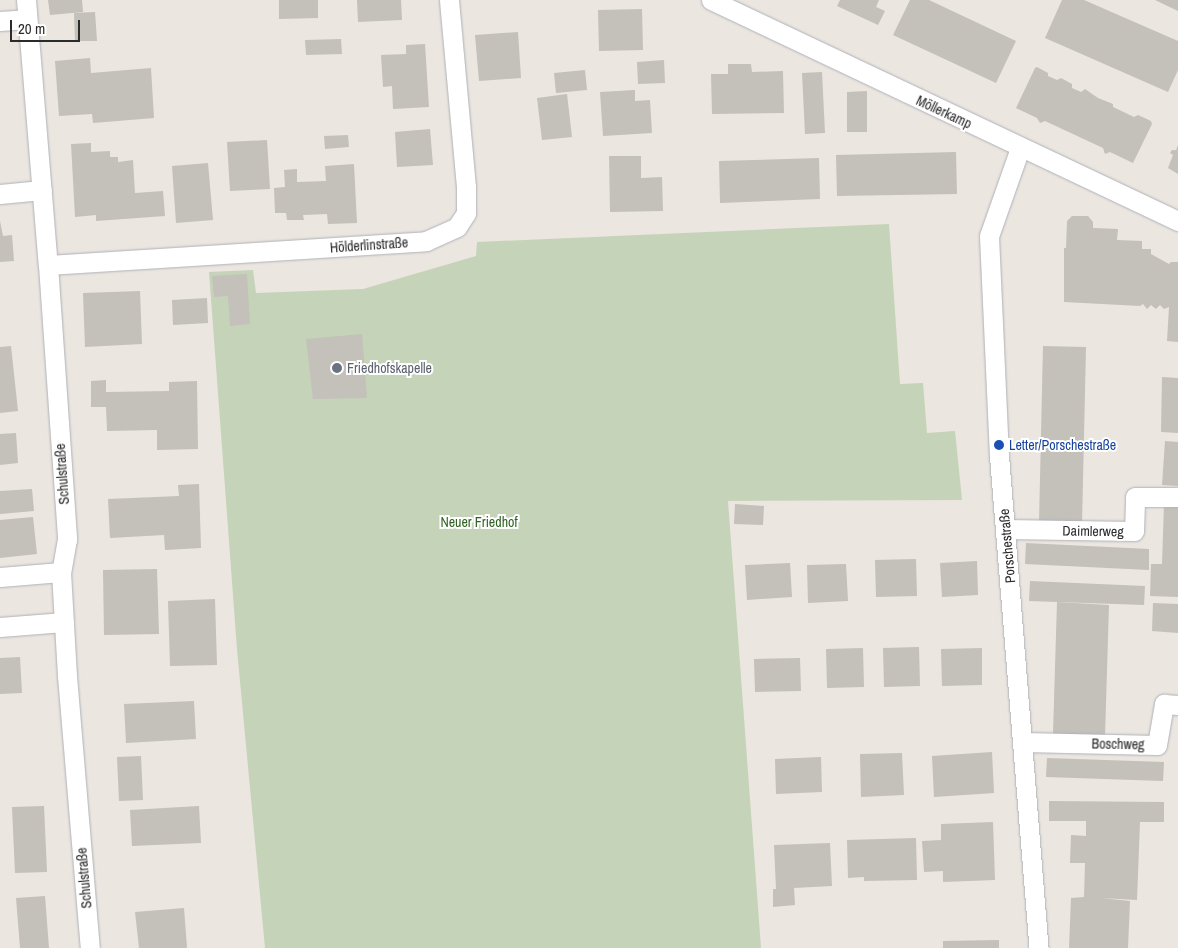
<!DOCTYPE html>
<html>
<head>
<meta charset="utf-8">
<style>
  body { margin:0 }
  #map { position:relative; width:1178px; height:948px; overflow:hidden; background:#ebe6df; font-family:"Archivo Narrow",sans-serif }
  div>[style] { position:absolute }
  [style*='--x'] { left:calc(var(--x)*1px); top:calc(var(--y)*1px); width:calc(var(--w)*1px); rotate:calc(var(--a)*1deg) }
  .cemetery>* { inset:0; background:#c5d3b8 }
  .building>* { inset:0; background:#c4c0ba }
  .roads { filter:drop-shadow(0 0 1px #afb1ba) drop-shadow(0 0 1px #afb1ba) }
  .minor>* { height:19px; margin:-9.5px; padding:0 9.5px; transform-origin:9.5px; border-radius:9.5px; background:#fff }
  .dots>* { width:14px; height:14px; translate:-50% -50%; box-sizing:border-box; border:2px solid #fff; border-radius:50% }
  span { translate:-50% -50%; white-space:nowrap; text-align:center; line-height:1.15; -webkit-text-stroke:4px #fff; paint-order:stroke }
  .street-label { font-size:14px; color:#2b2b2b }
  .worship-label { font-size:14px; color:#5b616d }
  .left { translate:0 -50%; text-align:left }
  .transit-label { font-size:14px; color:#164399 }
  .park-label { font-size:14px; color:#2f6123 }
  .scale { position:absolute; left:10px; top:20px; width:70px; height:22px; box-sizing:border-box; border:2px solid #2b2b2b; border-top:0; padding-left:6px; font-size:15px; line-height:18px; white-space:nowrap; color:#2b2b2b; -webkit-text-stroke:4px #fff; paint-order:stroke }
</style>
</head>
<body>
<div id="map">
  <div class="cemetery">
    <i style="clip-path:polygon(889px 224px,900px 384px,923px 383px,927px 433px,955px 431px,962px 500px,728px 501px,761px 948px,265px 948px,237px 649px,209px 272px,253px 270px,256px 293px,363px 289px,476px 256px,477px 242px)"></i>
  </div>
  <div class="building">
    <i style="clip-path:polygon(48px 0,82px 0,83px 12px,50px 15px)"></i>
    <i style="clip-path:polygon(279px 0,318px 0,318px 18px,279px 19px)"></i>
    <i style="clip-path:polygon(357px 0,401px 0,402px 20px,358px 22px)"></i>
    <i style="clip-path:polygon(840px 0,879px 0,876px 7px,885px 11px,878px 25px,837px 6px)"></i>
    <i style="clip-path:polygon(910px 0,929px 0,1016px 41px,996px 83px,893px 35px)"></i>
    <i style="clip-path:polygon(1062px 0,1084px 0,1178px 41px,1178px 70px,1168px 92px,1045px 38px)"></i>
    <i style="clip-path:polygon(1155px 0,1178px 0,1178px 11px)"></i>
    <i style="clip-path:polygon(642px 9px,643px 50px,599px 51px,598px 10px)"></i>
    <i style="clip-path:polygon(95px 12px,97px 41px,75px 41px,74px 13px)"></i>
    <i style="clip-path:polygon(518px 32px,521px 78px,479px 81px,475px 35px)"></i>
    <i style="clip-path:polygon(341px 39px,342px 54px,306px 55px,305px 40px)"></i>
    <i style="clip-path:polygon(425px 44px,429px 107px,393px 109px,392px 86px,383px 87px,381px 55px,406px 54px,406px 45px)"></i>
    <i style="clip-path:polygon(90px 58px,91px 73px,151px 68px,154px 118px,93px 123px,92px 114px,59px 116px,55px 61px)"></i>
    <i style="clip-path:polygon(664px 60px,665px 83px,638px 84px,637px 62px)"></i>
    <i style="clip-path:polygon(728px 64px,751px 64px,752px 72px,783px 71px,784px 113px,712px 114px,711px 74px,728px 74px)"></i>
    <i style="clip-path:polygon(1037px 67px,1048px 73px,1048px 76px,1057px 80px,1061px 78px,1072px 84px,1072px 88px,1081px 92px,1085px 89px,1098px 98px,1113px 104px,1113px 107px,1134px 117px,1138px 115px,1151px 121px,1152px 124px,1133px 163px,1110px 152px,1105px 154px,1103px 148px,1045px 121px,1040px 123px,1037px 118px,1016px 108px,1035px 68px)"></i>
    <i style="clip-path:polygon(585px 70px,587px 90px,556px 93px,554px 73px)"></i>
    <i style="clip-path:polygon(822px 72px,825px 133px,805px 134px,802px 73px)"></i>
    <i style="clip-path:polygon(635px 90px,635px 101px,650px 100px,652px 133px,603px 136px,600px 92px)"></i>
    <i style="clip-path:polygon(867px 91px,867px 132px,847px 132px,847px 92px)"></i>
    <i style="clip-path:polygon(567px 94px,572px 137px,542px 140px,537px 98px)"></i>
    <i style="clip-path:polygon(430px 129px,433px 165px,397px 167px,395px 132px)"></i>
    <i style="clip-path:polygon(348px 135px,349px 147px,325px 149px,324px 136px)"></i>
    <i style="clip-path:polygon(267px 140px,270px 189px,230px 191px,227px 142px)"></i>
    <i style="clip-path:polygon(91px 143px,91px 152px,110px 151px,110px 157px,118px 157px,118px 162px,133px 160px,135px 193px,163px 191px,165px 216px,96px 221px,96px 215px,75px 217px,71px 144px)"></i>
    <i style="clip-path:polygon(1178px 145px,1178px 174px,1168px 168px,1173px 155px,1170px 153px,1172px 150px,1176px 150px)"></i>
    <i style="clip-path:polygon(956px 152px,957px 194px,837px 196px,836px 155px)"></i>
    <i style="clip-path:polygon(609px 156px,641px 156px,641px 178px,662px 177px,663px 211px,610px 212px)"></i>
    <i style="clip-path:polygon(819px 158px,820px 199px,720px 203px,719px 161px)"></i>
    <i style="clip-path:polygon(208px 163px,213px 220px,176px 223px,172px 166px)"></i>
    <i style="clip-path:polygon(354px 164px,357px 223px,328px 224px,327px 214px,303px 215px,304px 220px,287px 220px,286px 213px,275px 213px,274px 188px,285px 187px,284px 170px,297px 169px,297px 182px,326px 181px,325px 166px)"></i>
    <i style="clip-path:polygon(1072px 216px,1088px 216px,1093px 222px,1093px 228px,1118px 229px,1117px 240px,1142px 241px,1142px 249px,1151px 249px,1151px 254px,1169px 264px,1171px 262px,1178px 262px,1178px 342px,1167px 341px,1169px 307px,1164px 309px,1160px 305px,1156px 309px,1151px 305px,1147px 309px,1143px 304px,1140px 306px,1064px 302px,1064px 248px,1066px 248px,1067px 221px)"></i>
    <i style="clip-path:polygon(0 221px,3px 236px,12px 235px,14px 261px,0 262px)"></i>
    <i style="clip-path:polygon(247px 274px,250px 324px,230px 326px,228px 296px,214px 297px,212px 276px)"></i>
    <i style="clip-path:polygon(140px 291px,142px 344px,85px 347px,83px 293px)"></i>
    <i style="clip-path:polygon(207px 298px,208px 323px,173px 325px,172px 300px)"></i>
    <i style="clip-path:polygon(362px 334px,367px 398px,313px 399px,306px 339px)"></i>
    <i style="clip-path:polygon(11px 346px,18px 411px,0 413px,0 347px)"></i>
    <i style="clip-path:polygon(1043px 346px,1086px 347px,1082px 525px,1039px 523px)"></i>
    <i style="clip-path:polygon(1162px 377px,1178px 378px,1178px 433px,1161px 432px)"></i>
    <i style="clip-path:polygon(106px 380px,106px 392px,169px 391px,169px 382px,197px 381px,198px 449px,157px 450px,157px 430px,107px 431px,106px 407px,91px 407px,91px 381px)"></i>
    <i style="clip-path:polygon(16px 433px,18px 463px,0 465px,0 434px)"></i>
    <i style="clip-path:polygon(1165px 441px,1178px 442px,1178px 486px,1162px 485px)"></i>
    <i style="clip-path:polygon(199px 484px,201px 548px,165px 550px,164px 535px,110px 538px,108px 499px,179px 496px,178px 485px)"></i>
    <i style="clip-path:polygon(32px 489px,34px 511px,0 514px,0 491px)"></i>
    <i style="clip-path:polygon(735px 504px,764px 506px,763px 525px,734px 524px)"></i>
    <i style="clip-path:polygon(1164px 504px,1178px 505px,1178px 597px,1150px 596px,1151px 564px,1162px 564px)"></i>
    <i style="clip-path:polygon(33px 517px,37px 554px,0 558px,0 520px)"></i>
    <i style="clip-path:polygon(1026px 543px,1149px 549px,1149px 570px,1025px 564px)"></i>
    <i style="clip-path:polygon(916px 559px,917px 596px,876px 597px,875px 560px)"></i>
    <i style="clip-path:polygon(977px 561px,978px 595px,942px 597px,940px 563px)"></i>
    <i style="clip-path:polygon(790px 563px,792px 597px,747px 600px,745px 565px)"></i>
    <i style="clip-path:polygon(846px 564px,848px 601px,808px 603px,807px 565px)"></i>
    <i style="clip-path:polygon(157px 569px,159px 634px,104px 635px,103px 570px)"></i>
    <i style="clip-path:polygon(1030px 581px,1145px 586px,1144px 605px,1029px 601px)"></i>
    <i style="clip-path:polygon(215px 599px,217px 665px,170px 666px,168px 601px)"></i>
    <i style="clip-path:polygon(1057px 602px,1109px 605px,1105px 736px,1053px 734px)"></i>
    <i style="clip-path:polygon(1153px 603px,1178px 604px,1178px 633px,1152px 631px)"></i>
    <i style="clip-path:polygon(919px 647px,920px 686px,884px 687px,883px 648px)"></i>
    <i style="clip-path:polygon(863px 648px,864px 687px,827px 688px,826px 649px)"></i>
    <i style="clip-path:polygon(982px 648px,982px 685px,942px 686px,941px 649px)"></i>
    <i style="clip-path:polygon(20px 657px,22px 693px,0 694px,0 658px)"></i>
    <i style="clip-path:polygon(800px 658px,801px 691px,755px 692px,754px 659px)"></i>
    <i style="clip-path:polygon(194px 701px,196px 739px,126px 743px,124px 704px)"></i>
    <i style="clip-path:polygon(992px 752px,994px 793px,934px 797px,932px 756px)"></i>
    <i style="clip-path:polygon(902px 753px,904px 795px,861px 797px,860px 754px)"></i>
    <i style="clip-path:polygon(141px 756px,143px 800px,119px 801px,117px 757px)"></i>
    <i style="clip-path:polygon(821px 757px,822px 792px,776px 794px,775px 759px)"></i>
    <i style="clip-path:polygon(1047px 758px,1164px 762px,1163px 781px,1046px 777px)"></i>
    <i style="clip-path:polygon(1049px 801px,1164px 802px,1164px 822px,1140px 822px,1137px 900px,1101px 898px,1130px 901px,1128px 948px,1069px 948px,1071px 898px,1084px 897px,1085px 863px,1070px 863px,1071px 835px,1086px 836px,1086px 821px,1049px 821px)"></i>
    <i style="clip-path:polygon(44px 806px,47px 872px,15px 873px,12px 807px)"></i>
    <i style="clip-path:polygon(199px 806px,201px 843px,132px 846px,130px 810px)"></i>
    <i style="clip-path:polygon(993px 822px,995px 880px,943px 882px,943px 871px,924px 872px,922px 841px,941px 840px,941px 824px)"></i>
    <i style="clip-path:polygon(916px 838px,917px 880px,864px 881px,864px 877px,848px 878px,847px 840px)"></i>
    <i style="clip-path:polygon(830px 843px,832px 886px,794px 888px,795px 905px,773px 907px,773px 889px,776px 889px,774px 845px)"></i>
    <i style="clip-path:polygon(45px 896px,49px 948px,20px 948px,16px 898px)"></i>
    <i style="clip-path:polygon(184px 908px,187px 948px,139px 948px,135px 912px)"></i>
    <i style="clip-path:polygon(999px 940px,999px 948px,943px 948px,943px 941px)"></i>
  </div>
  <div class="roads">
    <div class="minor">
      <i style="--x:26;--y:0;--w:266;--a:85.3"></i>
      <i style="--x:48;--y:265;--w:275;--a:86"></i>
      <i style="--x:67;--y:539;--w:34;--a:100"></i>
      <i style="--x:61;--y:572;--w:104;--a:86.7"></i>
      <i style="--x:67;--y:676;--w:273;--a:85.2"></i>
      <i style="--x:711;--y:0;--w:517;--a:25.33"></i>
      <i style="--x:0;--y:21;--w:27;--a:-4"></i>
      <i style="--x:1020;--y:148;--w:93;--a:109.4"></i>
      <i style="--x:989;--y:236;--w:220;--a:87.4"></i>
      <i style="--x:999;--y:456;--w:494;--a:85.4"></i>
      <i style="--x:0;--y:194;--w:42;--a:-5.4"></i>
      <i style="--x:48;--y:265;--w:379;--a:-3.6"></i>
      <i style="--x:426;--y:241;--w:34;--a:-24"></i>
      <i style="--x:457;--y:227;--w:17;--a:-57"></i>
      <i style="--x:466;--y:213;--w:26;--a:-90"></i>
      <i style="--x:466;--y:187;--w:188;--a:-95.2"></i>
      <i style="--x:1005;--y:529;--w:129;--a:0.9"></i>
      <i style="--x:1134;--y:531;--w:34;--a:-88"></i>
      <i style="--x:1135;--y:497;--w:43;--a:0"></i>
      <i style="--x:0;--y:577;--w:61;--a:-4.7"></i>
      <i style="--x:0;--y:627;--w:64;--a:-4.5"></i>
      <i style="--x:1023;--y:742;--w:134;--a:1.3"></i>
      <i style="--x:1157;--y:745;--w:42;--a:-80.3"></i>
      <i style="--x:1164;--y:704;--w:14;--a:4"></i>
    </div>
  </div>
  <div class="dots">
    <i style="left:337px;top:368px;background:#6b7280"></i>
    <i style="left:999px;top:445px;background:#1a4fb4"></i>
  </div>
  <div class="street-label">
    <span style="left:944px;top:112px;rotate:25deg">Möllerkamp</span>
    <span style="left:369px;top:245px;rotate:-4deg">Hölderlinstraße</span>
    <span style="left:62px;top:474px;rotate:-94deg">Schulstraße</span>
    <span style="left:1093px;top:531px;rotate:1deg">Daimlerweg</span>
    <span style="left:1007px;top:546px;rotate:-95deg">Porschestraße</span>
    <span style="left:1118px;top:744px;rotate:1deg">Boschweg</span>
    <span style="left:84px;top:878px;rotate:-95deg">Schulstraße</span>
  </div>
  <div class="worship-label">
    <span class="left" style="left:347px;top:368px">Friedhofskapelle</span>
  </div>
  <div class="transit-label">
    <span class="left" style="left:1009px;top:445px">Letter/Porschestraße</span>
  </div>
  <div class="park-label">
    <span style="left:479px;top:522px">Neuer Friedhof</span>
  </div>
  <div class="scale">20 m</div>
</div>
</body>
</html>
